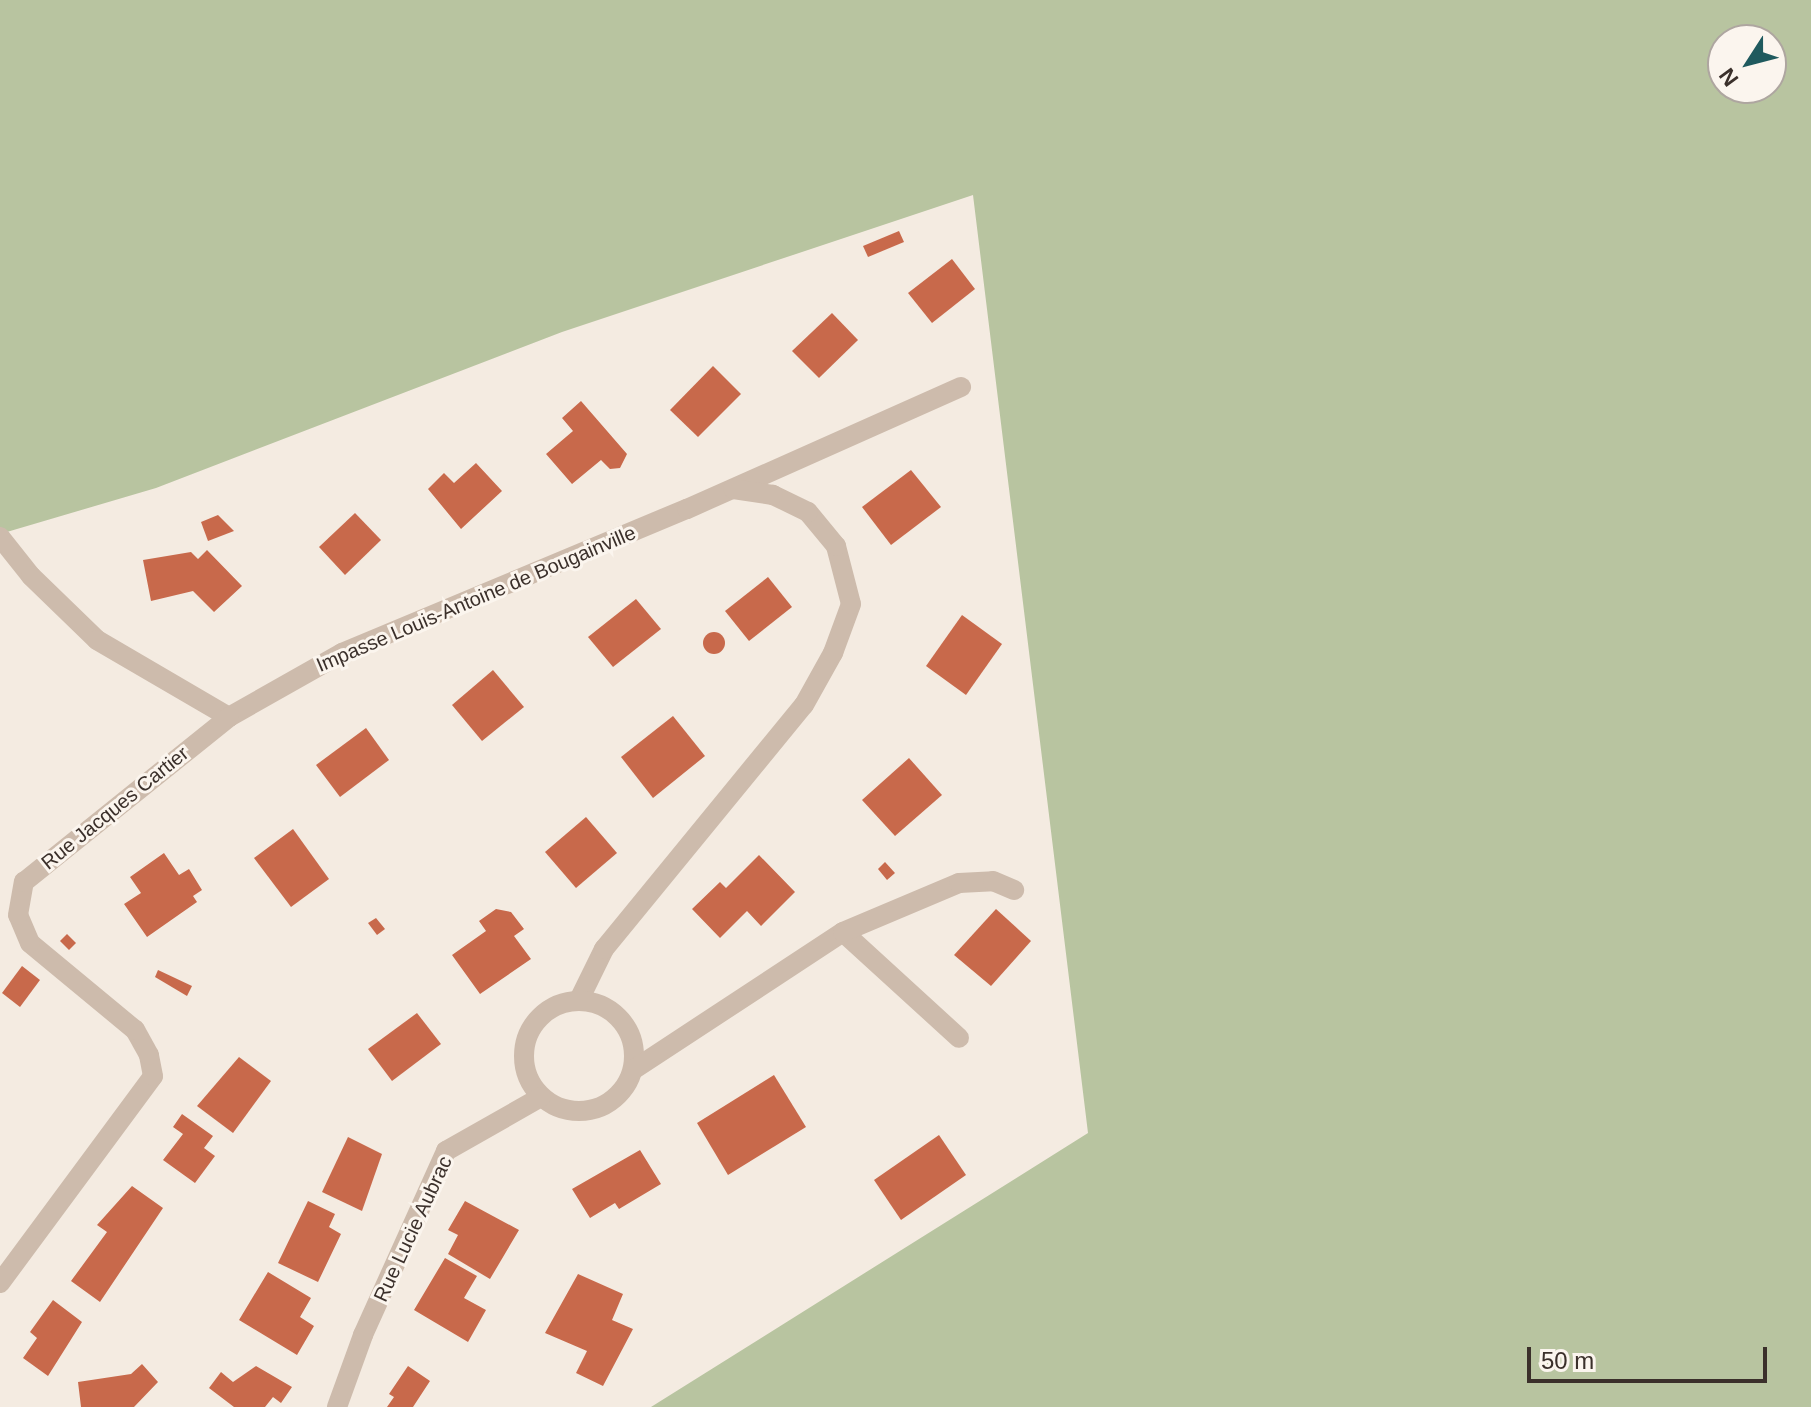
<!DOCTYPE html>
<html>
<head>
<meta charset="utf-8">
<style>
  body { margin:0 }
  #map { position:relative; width:1811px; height:1407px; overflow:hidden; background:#f4ebe1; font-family:Arial,sans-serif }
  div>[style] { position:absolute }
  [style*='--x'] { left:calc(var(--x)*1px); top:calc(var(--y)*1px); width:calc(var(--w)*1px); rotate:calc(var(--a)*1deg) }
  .green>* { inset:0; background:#b8c4a0 }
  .building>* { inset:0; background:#c8694b }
  .round { border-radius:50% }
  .minor>* { height:20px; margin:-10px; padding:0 10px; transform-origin:10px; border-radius:10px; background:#cdbbac }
  .minor>.ring { margin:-10px; padding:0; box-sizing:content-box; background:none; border:20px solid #cdbbac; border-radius:50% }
  span { translate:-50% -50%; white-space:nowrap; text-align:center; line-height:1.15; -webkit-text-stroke:6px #fbf5ee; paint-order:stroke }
  .street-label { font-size:20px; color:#3b302b }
  .north { position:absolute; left:1707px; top:24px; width:80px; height:80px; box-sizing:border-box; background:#fbf5ee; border:2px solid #aea6a0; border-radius:50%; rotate:234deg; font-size:22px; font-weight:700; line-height:32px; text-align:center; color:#3b302b }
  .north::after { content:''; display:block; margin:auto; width:28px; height:36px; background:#1f5a5e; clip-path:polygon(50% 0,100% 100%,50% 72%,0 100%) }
  .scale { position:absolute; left:1527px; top:1347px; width:240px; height:36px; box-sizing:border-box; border:4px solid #3b302b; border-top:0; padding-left:10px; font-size:24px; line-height:28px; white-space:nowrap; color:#3b302b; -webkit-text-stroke:6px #fbf5ee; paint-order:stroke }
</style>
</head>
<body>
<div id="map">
  <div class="green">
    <i style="clip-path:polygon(evenodd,0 0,1811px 0,1811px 1407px,651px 1407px,1088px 1133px,973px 195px,562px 332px,156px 488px,0 534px,0 0,1723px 40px,1771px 40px,1771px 88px,1723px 88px,1723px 40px)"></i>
  </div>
  <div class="building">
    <i style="clip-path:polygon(899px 231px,904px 242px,868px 257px,863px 246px)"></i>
    <i style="clip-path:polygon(952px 259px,975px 289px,932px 323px,908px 293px)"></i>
    <i style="clip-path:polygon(832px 313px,858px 340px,819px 378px,792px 351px)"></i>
    <i style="clip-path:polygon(713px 366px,741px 394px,698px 437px,670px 410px)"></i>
    <i style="clip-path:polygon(581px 401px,627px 454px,620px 468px,610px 469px,601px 460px,572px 484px,546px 454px,573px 431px,562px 418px)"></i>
    <i style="clip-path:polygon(476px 463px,502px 491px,461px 529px,428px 489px,444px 473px,454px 483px)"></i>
    <i style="clip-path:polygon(911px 470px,941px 507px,891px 545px,862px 507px)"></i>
    <i style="clip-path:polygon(355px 513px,381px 540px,345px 575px,319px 547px)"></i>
    <i style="clip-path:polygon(218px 515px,234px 531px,208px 541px,201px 522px)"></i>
    <i style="clip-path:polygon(207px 550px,242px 586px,214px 612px,193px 591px,151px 601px,143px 560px,191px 552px,198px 559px)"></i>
    <i style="clip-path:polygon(768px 577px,792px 607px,749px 641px,725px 611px)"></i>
    <i style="clip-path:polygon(636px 599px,661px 629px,613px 667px,588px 637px)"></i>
    <i style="clip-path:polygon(962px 615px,1002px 644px,966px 695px,926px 666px)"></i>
    <i class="round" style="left:703px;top:632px;width:22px;height:22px"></i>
    <i style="clip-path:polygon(493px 670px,524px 707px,482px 741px,452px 705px)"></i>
    <i style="clip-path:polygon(673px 716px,705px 756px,653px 798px,621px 757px)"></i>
    <i style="clip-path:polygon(366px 728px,389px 760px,340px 797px,316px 765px)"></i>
    <i style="clip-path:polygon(909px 758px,942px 795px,895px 836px,862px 800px)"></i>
    <i style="clip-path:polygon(586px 817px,617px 853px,576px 888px,545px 852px)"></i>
    <i style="clip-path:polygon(293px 829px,329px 879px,291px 907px,254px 858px)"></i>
    <i style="clip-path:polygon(164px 853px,179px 875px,189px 869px,202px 890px,193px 896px,197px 902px,147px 937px,124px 904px,141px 893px,130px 877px)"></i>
    <i style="clip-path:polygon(759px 855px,795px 892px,761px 926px,747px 911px,720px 938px,692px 909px,720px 882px,726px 888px)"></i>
    <i style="clip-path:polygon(885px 862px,895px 873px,887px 880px,878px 869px)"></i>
    <i style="clip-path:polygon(496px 909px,511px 912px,524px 929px,514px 936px,531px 959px,480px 994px,452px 955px,486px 931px,479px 921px)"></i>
    <i style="clip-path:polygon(996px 909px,1031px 941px,991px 986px,954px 955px)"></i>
    <i style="clip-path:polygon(376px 918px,385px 929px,377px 935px,368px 923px)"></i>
    <i style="clip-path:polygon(67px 934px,76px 943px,69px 950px,60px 941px)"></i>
    <i style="clip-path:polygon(22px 966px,40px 980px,20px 1007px,2px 993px)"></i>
    <i style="clip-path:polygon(158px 970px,192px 986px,187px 996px,155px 977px)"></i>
    <i style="clip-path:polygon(417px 1013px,441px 1044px,392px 1081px,368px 1049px)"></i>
    <i style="clip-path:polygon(239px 1057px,271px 1081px,233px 1133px,197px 1106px)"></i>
    <i style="clip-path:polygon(774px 1075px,806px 1127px,728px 1175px,697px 1123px)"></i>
    <i style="clip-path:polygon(182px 1114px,213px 1136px,204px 1148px,215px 1156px,195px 1183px,163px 1160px,183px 1134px,173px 1127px)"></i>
    <i style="clip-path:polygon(939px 1135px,966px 1175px,901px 1220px,874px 1180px)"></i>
    <i style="clip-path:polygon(348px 1137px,382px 1154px,362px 1211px,322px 1192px)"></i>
    <i style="clip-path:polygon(640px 1150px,661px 1184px,619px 1209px,615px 1203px,590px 1218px,572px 1189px)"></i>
    <i style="clip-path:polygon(132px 1186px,163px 1208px,100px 1302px,71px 1281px,107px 1232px,97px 1225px)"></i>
    <i style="clip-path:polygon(308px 1201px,335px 1214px,329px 1227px,341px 1234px,318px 1282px,278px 1263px)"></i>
    <i style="clip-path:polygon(465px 1201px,519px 1230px,490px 1279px,448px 1254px,458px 1235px,448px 1230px)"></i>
    <i style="clip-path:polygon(445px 1258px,477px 1276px,464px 1298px,486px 1310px,468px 1342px,414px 1310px)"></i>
    <i style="clip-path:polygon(268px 1272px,311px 1298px,300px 1317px,314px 1326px,297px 1355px,239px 1320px)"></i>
    <i style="clip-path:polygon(578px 1274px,623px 1294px,612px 1320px,633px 1329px,603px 1386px,576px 1373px,587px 1351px,545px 1333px)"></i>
    <i style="clip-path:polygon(53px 1300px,82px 1322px,48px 1376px,23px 1358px,37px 1338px,30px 1332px)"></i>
    <i style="clip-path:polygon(142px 1364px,158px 1382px,134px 1407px,81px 1407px,78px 1382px,131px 1374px)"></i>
    <i style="clip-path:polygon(256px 1366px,292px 1387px,281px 1403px,273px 1397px,265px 1407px,234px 1407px,209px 1388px,221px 1372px,233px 1382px)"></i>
    <i style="clip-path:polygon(408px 1366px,430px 1381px,413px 1407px,387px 1407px,394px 1397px,389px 1394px)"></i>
  </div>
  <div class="minor">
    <i style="--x:0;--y:537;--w:50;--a:51.5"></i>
    <i style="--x:31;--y:576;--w:92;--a:44.1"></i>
    <i style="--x:97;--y:640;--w:153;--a:30.3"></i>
    <i style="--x:229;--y:717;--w:130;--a:-29.5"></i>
    <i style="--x:342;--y:653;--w:374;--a:-22.7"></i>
    <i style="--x:687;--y:509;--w:300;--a:-24"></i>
    <i style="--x:843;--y:932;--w:157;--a:42.4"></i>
    <i style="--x:579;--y:1000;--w:57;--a:-63.9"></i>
    <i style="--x:604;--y:949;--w:315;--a:-50.7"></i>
    <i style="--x:804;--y:705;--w:60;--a:-60.9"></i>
    <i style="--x:833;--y:653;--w:52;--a:-69.8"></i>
    <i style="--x:851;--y:604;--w:60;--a:-104.5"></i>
    <i style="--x:836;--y:546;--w:44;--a:-129.5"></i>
    <i style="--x:808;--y:512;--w:39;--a:-154"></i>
    <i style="--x:773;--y:495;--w:40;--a:-171.5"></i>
    <i class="ring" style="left:524px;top:1001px;width:90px;height:90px"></i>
    <i style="--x:633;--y:1070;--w:251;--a:-33.3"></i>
    <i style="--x:843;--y:932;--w:126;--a:-22.9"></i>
    <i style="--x:959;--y:883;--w:34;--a:-3"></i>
    <i style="--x:993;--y:881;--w:23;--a:23"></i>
    <i style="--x:0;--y:1283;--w:257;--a:-53.5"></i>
    <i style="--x:153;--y:1076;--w:21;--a:-101"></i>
    <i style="--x:149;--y:1055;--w:29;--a:-119"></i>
    <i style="--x:135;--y:1030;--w:136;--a:-140.4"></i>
    <i style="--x:30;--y:943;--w:30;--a:-113"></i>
    <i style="--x:18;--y:915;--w:34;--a:-80"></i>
    <i style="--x:24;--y:882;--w:263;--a:-38.8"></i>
    <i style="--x:337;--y:1407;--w:77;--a:-70.1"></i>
    <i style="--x:363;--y:1335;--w:202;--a:-65.7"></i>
    <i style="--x:446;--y:1151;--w:109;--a:-29.6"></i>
  </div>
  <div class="street-label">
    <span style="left:476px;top:599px;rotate:-23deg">Impasse Louis-Antoine de Bougainville</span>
    <span style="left:115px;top:808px;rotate:-39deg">Rue Jacques Cartier</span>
    <span style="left:413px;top:1229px;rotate:-65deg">Rue Lucie Aubrac</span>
  </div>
  <div class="north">N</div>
  <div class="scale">50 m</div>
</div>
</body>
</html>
